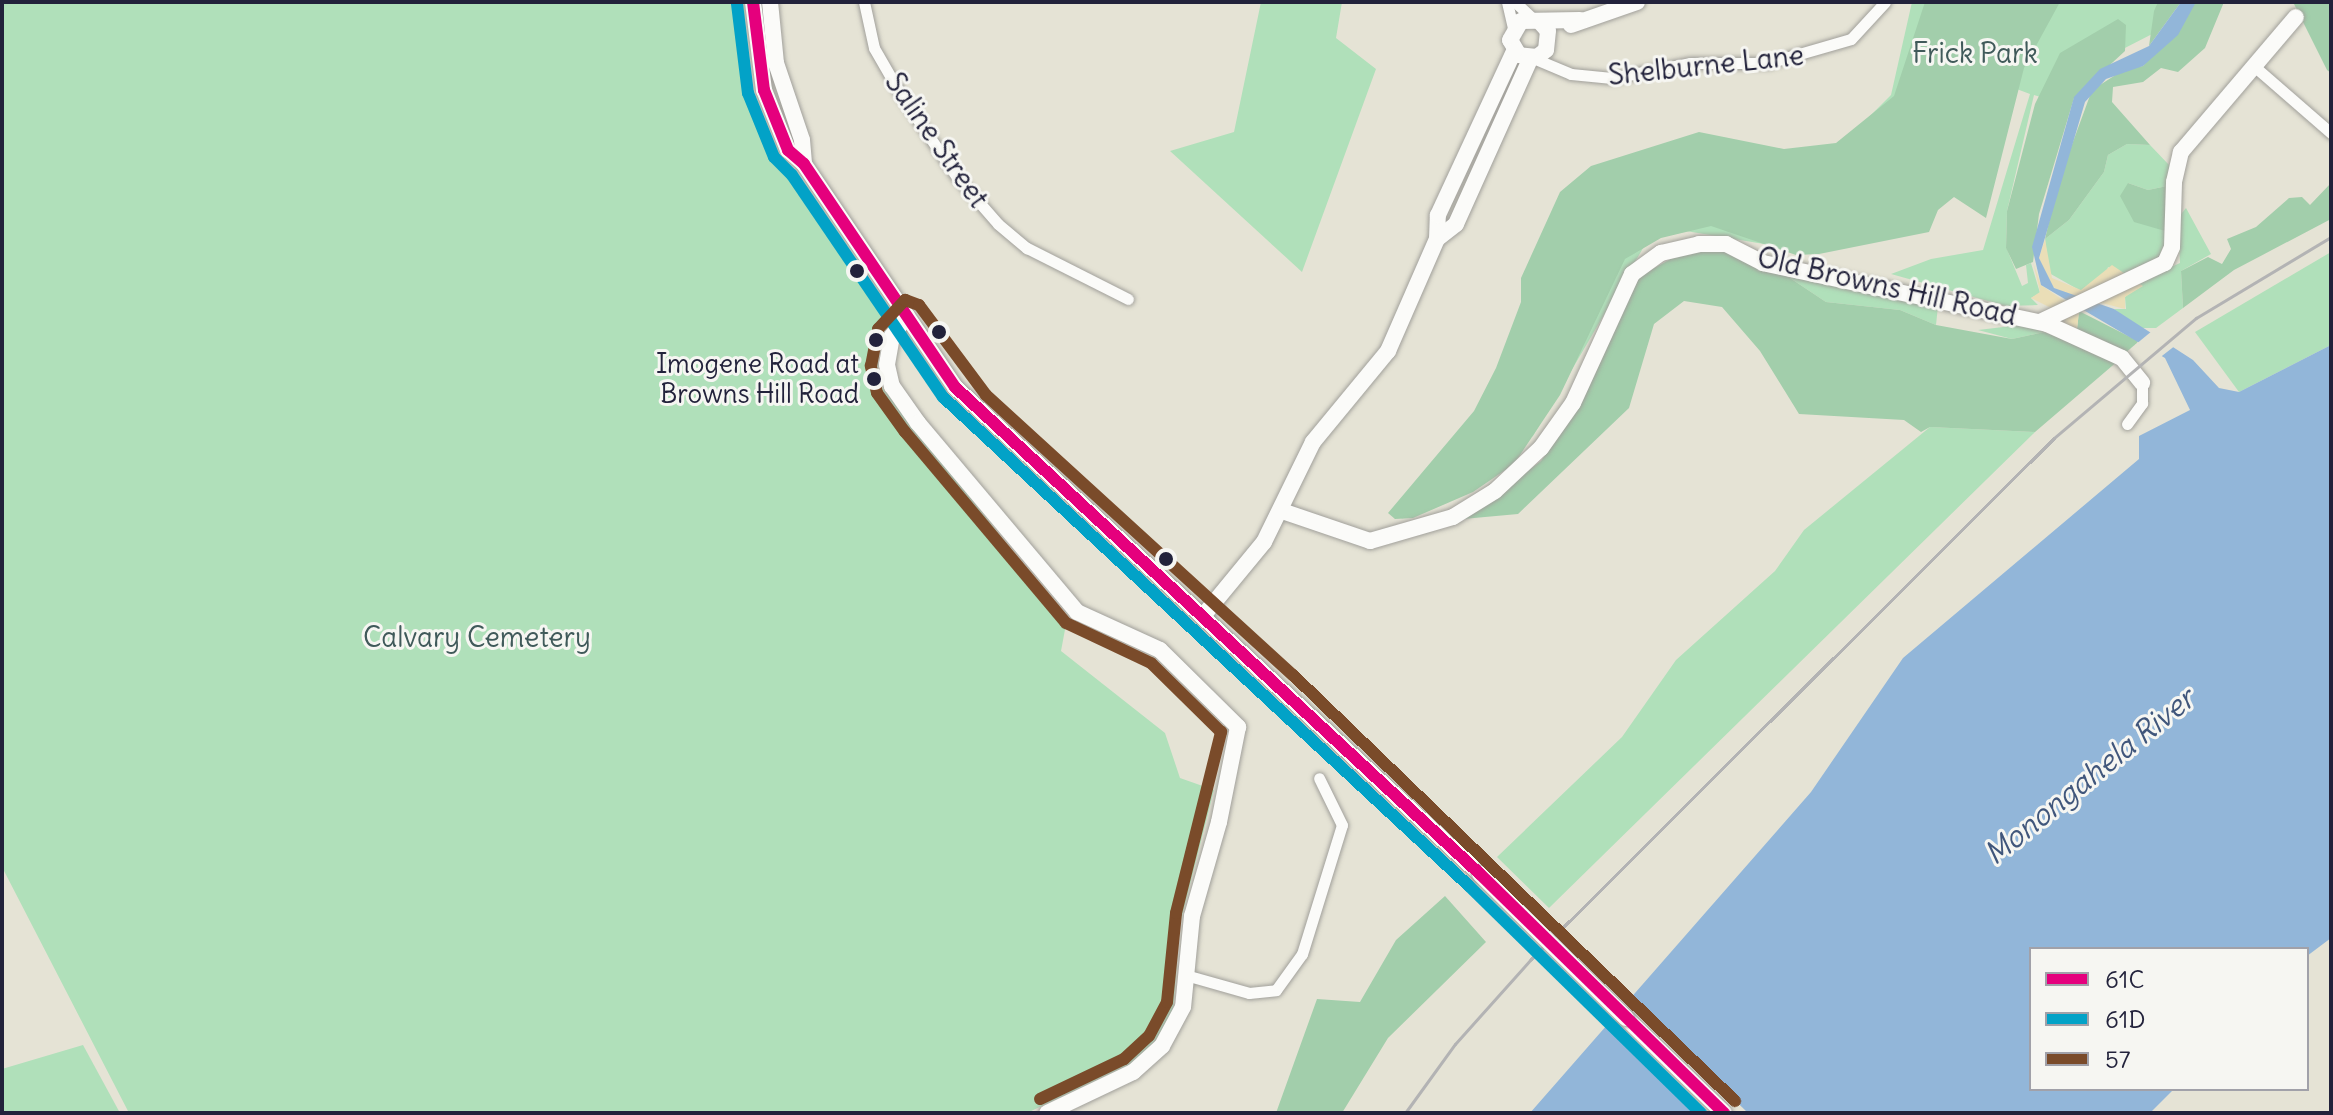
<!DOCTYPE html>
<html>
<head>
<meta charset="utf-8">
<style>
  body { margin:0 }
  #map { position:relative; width:2333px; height:1115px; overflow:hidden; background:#e5e3d5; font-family:Delius,sans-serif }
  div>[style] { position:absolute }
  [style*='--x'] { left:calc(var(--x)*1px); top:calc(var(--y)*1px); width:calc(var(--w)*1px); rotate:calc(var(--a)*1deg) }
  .green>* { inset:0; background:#b0e0ba }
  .forest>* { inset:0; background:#a2ceab }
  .sand>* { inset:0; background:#eadeb7 }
  .water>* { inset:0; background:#92b6d9 }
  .pier>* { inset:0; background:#e5e3d5 }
  .roads { filter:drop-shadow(0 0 2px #a1a09b) drop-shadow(0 0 2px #a1a09b) }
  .street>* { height:11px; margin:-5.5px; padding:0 5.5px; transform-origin:5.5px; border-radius:5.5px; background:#fbfbf9 }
  .secondary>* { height:16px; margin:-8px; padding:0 8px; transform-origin:8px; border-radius:8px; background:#fbfbf9 }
  .primary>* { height:16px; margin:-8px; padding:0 8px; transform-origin:8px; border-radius:8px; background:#fbfbf9 }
  .rail>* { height:3px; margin:-1.5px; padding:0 1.5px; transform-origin:1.5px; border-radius:1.5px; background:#b3b3b4 }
  .bridges { filter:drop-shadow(0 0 2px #a1a09b) drop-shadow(0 0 2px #a1a09b) }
  .primary-bridge>* { height:16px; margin:-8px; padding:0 8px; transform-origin:8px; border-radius:8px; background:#fbfbf9 }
  .bus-1>* { height:12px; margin:-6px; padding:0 6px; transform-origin:6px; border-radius:6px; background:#e5007d }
  .bus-2>* { height:12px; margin:-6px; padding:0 6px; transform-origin:6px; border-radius:6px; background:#02a2c7 }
  .bus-3>* { height:12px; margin:-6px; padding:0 6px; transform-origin:6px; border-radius:6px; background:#7a4b2a }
  .dots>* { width:22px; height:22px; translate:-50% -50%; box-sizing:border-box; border:4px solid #f6f6f2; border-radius:50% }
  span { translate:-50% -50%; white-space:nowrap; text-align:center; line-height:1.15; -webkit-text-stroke:6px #f6f6f2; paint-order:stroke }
  .bus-label { font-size:26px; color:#22223b }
  .right { translate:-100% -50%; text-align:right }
  .park-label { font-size:28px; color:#405a5a }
  .street-label { font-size:28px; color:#22223b }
  .water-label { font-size:30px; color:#40567b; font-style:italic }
  .frame { position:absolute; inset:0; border:4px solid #22223b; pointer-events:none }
  .legend { position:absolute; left:2029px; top:947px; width:280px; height:144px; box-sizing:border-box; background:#f6f6f2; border:2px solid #a1a1a9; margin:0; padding:10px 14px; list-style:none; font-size:24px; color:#22223b }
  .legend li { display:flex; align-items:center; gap:16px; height:40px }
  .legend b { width:40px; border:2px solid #a1a1a9 }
</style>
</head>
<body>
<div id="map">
  <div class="green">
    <i style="clip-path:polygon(2px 2px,744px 2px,750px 90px,776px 152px,883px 312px,876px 380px,1067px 619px,1061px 651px,1165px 733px,1180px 778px,1214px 790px,1180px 924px,1173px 1013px,1155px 1041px,1130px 1064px,1027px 1113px,129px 1113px,2px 867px)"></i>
    <i style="clip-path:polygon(1261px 2px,1342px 2px,1336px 38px,1376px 69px,1302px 272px,1170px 151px,1234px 132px)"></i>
    <i style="clip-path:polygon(1912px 2px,2173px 2px,2160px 30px,2080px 71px,2063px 104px,2034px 95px,2007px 211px,2006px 247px,2022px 286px,2028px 283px,2026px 265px,2031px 263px,2040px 293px,2031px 298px,2038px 305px,2006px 306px,1891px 274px,1931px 259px,1983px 250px,2030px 94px,2014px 88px,1952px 100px,1776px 246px,1656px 226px,1533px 436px,1402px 519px,1511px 379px,1574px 204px,1835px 151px,1891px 95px)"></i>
    <i style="clip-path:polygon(2127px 144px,2150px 145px,2170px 166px,2167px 186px,2148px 190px,2128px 183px,2148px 224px,2165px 231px,2165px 242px,2159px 257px,2121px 275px,2108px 267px,2106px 275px,2081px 291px,2049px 273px,2045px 239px,2069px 220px,2104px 172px,2108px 155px)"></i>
    <i style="clip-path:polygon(2186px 208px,2211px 254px,2181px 271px,2183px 308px,2156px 328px,2139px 328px,2114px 309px,2126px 309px,2125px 297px,2138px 282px,2180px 263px,2178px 218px)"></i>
    <i style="clip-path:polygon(2331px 252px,2331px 345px,2239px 392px,2195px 332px)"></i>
    <i style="clip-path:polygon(1781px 272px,1938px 306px,1936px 325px,1900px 310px,1826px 302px)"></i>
    <i style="clip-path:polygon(2020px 325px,2044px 332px,2012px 339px,1978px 330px)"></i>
    <i style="clip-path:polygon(1930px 427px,2035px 432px,1549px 908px,1497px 857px,1622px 737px,1676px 660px,1775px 571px,1804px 530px)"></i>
    <i style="clip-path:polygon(83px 1045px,120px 1113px,2px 1113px,2px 1069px)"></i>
  </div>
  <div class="forest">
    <i style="clip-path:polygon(1925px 2px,2060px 2px,2024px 68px,1986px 218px,1954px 197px,1938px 210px,1929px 232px,1819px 254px,1796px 255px,1711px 226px,1661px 238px,1625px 259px,1560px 395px,1514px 464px,1473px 492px,1413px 518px,1395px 519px,1388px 513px,1474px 411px,1496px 368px,1521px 302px,1521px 278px,1560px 192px,1591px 166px,1699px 132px,1784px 149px,1836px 143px,1894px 96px)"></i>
    <i style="clip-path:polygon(2158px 2px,2181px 2px,2149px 46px,2154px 11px)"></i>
    <i style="clip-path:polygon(2196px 2px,2224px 2px,2205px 48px,2178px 72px,2161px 68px,2143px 82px,2113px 87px,2112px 102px,2150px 145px,2127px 144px,2108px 155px,2104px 172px,2069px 220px,2045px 239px,2059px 180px,2092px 90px,2125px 69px,2143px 66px)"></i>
    <i style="clip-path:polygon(2293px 2px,2331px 2px,2331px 73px,2327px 70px)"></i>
    <i style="clip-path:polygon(2118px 19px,2126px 25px,2125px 51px,2074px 98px,2039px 214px,2033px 262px,2016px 269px,2006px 248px,2007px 211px,2035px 104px,2060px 53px)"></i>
    <i style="clip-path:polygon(2128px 183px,2148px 190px,2167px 186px,2165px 231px,2134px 222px,2120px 196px)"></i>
    <i style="clip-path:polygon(2331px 183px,2331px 219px,2234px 270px,2183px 308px,2181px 271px,2208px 257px,2222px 264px,2231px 249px,2227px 239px,2256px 227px,2289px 198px,2302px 197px,2310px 205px)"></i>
    <i style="clip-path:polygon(1685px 251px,1723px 251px,1781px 272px,1826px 302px,1900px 310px,1936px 325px,2012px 339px,2044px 332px,2119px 360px,2035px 432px,1930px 427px,1921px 432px,1904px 420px,1799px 414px,1760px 351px,1722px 307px,1684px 301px,1654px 324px,1629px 408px,1518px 514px,1463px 519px,1541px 461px,1567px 425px,1640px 276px)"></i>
    <i style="clip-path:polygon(2079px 311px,2138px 341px,2137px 343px,2124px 354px,2077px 330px)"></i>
    <i style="clip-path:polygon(1445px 896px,1486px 942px,1388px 1038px,1342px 1113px,1276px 1113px,1317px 999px,1360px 1002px,1396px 940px)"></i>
  </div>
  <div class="sand">
    <i style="clip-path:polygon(2045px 239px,2052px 278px,2081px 290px,2112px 265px,2143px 286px,2125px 297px,2125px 309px,2063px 293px,2050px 285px,2039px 258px)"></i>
    <i style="clip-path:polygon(2033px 262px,2041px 285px,2079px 311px,2077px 330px,2060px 322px,2065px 315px,2031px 298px,2040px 292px)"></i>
  </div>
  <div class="water">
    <i style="clip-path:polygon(2181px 2px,2196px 2px,2178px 35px,2143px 66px,2106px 79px,2085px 102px,2039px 258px,2054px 288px,2114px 309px,2193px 360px,2219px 388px,2239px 392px,2331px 345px,2331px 938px,2307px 956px,2307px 949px,2031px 949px,2031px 1089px,2174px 1089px,2150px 1113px,1530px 1113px,1811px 792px,1903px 658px,2139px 459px,2139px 436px,2190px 410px,2165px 358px,2041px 285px,2032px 247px,2074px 97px,2100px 69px,2149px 46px)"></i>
  </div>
  <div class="pier">
    <i style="clip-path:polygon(2152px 331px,2176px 345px,2158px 359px,2135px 345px)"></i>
    <i style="clip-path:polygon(1626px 994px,1748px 1113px,1704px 1113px,1606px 1017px)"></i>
  </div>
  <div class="roads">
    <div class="street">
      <i style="--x:864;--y:2;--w:47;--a:77.7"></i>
      <i style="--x:874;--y:48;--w:54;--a:60.1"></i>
      <i style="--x:901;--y:95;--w:99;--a:55.7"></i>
      <i style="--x:957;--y:177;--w:62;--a:48.9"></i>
      <i style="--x:998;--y:224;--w:38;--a:40"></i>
      <i style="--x:1027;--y:248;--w:113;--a:26.8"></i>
      <i style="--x:1507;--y:2;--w:27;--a:77"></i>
      <i style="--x:1515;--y:2;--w:26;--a:43"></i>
      <i style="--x:1533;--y:58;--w:41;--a:22.8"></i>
      <i style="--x:1571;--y:74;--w:41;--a:5.6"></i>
      <i style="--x:1612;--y:78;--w:79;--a:-10.9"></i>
      <i style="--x:1690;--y:63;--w:78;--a:0"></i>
      <i style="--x:1768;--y:63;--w:86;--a:-16.1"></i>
      <i style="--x:1851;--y:39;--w:50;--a:-47.4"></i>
      <i style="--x:2255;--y:67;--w:101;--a:41"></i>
      <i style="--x:2127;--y:424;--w:26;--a:-54"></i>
      <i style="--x:2142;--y:403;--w:20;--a:-90"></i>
      <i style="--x:1189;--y:976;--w:62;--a:15.8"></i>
      <i style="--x:1249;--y:993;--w:27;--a:-6"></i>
      <i style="--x:1276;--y:990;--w:44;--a:-54.2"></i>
      <i style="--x:1302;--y:954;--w:135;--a:-72.8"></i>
      <i style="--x:1342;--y:825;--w:52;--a:-116.1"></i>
    </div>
    <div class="secondary">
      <i style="--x:1539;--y:21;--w:13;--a:48"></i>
      <i style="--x:1548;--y:31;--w:19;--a:96"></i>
      <i style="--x:1546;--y:50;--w:11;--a:142"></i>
      <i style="--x:1537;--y:57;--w:18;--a:-174"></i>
      <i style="--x:1519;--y:55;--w:17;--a:-121"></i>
      <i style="--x:1510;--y:40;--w:22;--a:-60"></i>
      <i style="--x:1521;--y:21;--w:59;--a:-1"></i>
      <i style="--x:1571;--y:25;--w:70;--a:-19.2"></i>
      <i style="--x:1437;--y:239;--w:24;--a:-38"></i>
      <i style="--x:1456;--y:224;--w:181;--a:-65.8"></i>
      <i style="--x:907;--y:316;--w:25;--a:127"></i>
      <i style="--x:892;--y:336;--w:29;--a:100"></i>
      <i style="--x:887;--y:365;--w:22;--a:77"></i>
      <i style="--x:892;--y:386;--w:45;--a:54.9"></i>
      <i style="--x:918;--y:423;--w:247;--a:49.9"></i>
      <i style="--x:1077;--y:612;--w:91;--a:24.6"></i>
      <i style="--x:1160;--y:650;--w:110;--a:44.6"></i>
      <i style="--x:1238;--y:727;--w:97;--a:101.3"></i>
      <i style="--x:1219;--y:822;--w:98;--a:106"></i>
      <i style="--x:1192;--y:916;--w:91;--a:95.6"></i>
      <i style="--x:1183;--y:1007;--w:44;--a:118.3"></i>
      <i style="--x:1162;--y:1046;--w:39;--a:138"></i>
      <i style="--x:1133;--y:1072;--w:95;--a:154.5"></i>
      <i style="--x:2040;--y:322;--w:138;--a:-25.3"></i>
      <i style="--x:2165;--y:263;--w:17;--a:-66"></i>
      <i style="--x:2172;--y:247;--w:65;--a:-88.2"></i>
      <i style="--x:2174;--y:182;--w:31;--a:-77"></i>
      <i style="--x:2181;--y:152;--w:177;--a:-49.6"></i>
      <i style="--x:1282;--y:511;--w:93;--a:18.8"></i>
      <i style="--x:1370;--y:541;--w:86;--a:-16.1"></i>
      <i style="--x:1453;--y:517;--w:49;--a:-31.8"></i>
      <i style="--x:1495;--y:491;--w:63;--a:-43.1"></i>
      <i style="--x:1541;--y:448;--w:55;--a:-54.6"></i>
      <i style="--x:1573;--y:403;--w:142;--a:-65.4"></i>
      <i style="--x:1632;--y:274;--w:36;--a:-36"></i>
      <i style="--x:1661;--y:253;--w:39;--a:-13"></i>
      <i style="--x:1699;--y:244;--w:27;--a:0"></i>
      <i style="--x:1726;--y:244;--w:42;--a:27.2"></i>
      <i style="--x:1763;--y:263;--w:290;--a:12.1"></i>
      <i style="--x:2047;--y:324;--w:82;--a:24.4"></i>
      <i style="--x:2122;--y:358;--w:32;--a:51"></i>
      <i style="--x:1203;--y:616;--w:96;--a:-50.5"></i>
      <i style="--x:1264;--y:542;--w:111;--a:-63.9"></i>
      <i style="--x:1313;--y:442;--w:118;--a:-50.5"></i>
      <i style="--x:1388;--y:351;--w:122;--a:-66.4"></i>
      <i style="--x:1437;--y:239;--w:24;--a:-88"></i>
      <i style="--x:1438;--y:215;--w:181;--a:-65.1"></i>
    </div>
    <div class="primary">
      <i style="--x:753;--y:2;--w:89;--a:82.9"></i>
      <i style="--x:764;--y:90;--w:65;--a:68.2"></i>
      <i style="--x:788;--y:150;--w:21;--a:41"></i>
      <i style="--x:804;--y:164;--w:269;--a:55.9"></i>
      <i style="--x:955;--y:387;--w:716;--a:42.85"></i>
      <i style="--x:770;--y:2;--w:61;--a:84.4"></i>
      <i style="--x:776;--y:63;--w:81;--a:71.3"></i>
      <i style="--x:802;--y:140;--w:24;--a:85"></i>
      <i style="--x:1626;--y:1018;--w:136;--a:44.1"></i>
    </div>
  </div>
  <div class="rail">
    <i style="--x:1405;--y:1113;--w:85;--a:-54.1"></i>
    <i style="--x:1455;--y:1044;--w:114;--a:-48.2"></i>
    <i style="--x:1531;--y:959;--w:738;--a:-44.89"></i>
    <i style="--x:2054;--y:438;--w:186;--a:-40.2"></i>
    <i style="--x:2196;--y:318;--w:157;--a:-31"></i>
  </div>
  <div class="bridges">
    <div class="primary-bridge">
      <i style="--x:1480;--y:874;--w:205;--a:44.6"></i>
    </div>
  </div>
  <div class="bus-1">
    <i style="--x:753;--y:2;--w:89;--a:82.9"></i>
    <i style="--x:764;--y:90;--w:65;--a:68.2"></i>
    <i style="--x:788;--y:150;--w:21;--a:41"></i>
    <i style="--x:804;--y:164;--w:269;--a:55.9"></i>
    <i style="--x:955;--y:387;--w:716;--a:42.85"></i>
    <i style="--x:1480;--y:874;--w:342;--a:44.4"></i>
  </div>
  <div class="bus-2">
    <i style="--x:737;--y:4;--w:90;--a:83"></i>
    <i style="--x:748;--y:93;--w:69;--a:67.9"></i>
    <i style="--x:774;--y:157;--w:25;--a:45"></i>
    <i style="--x:792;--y:175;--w:268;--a:55.8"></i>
    <i style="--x:943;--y:397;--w:718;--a:42.91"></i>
    <i style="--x:1469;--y:886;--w:325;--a:44.4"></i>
  </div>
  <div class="bus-3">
    <i style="--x:1040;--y:1099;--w:93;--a:-25.5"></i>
    <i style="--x:1124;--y:1059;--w:34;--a:-43"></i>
    <i style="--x:1149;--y:1036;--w:38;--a:-62"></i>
    <i style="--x:1167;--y:1002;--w:89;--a:-84.2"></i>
    <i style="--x:1176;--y:913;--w:187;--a:-76"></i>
    <i style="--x:1221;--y:732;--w:98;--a:-135.4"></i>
    <i style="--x:1151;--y:663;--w:94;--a:-154.8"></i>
    <i style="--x:1066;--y:623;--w:250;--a:-130.1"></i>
    <i style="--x:905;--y:432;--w:48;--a:-125.7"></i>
    <i style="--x:877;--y:393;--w:28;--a:-103"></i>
    <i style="--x:871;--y:366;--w:38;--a:-79"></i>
    <i style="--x:878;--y:329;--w:40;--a:-47"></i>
    <i style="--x:905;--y:300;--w:15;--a:20"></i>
    <i style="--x:919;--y:305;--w:112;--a:53.3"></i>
    <i style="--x:986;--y:395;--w:416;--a:42.4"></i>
    <i style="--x:1293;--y:675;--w:614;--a:43.94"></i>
  </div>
  <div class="dots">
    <i style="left:857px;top:271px;background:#22223b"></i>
    <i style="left:939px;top:332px;background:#22223b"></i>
    <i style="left:876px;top:340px;background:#22223b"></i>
    <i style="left:874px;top:379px;background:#22223b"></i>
    <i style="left:1166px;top:559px;background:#22223b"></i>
  </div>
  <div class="bus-label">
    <span class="right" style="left:859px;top:379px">Imogene Road at<br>Browns Hill Road</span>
  </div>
  <div class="park-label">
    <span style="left:1975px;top:53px">Frick Park</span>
    <span style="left:477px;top:637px">Calvary Cemetery</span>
  </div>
  <div class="street-label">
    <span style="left:1706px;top:65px;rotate:-6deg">Shelburne Lane</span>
    <span style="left:937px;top:140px;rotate:55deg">Saline Street</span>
    <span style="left:1887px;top:286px;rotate:13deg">Old Browns Hill Road</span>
  </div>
  <div class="water-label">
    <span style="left:2089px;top:776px;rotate:-39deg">Monongahela River</span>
  </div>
  <div class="frame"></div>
  <ul class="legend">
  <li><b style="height:10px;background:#e5007d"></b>61C</li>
  <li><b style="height:10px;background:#02a2c7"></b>61D</li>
  <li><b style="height:10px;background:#7a4b2a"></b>57</li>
  </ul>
</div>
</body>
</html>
